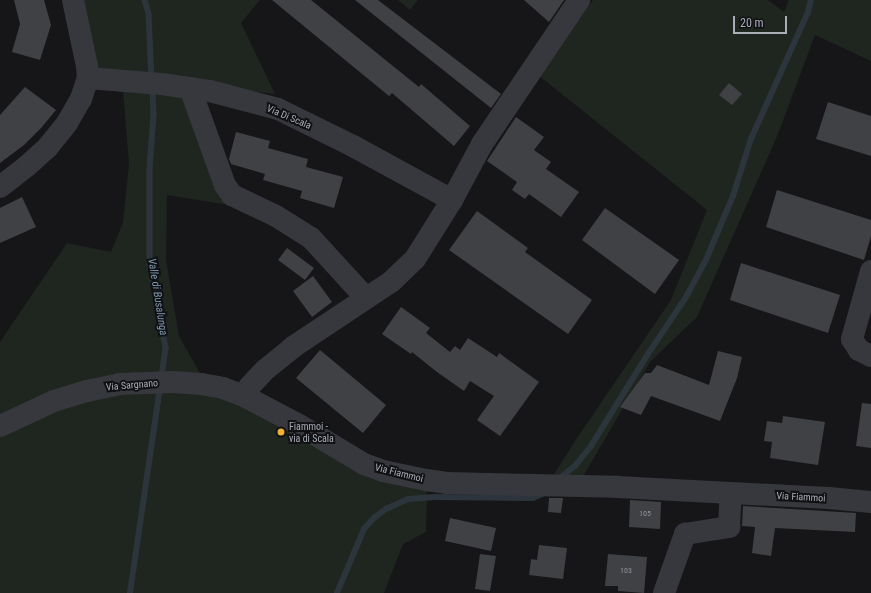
<!DOCTYPE html>
<html>
<head>
<meta charset="utf-8">
<style>
  body { margin:0 }
  #map { position:relative; width:871px; height:593px; overflow:hidden; background:#161618; font-family:"Roboto Condensed",sans-serif }
  div>[style] { position:absolute }
  [style*='--x'] { left:calc(var(--x)*1px); top:calc(var(--y)*1px); width:calc(var(--w)*1px); rotate:calc(var(--a)*1deg) }
  .green>* { inset:0; background:#1e261f }
  .stream>* { height:5.5px; margin:-2.75px; padding:0 2.75px; transform-origin:2.75px; border-radius:2.75px; background:#2c353c }
  .building>* { inset:0; background:#404145 }
  .minor>* { height:22px; margin:-11px; padding:0 11px; transform-origin:11px; border-radius:11px; background:#37383d }
  .dots>* { width:11px; height:11px; translate:-50% -50%; box-sizing:border-box; border:2px solid #111113; border-radius:50% }
  span { translate:-50% -50%; white-space:nowrap; text-align:center; line-height:1.15; -webkit-text-stroke:4px #111113; paint-order:stroke }
  .number-label { font-size:8px; color:#8e929b }
  .number-label span { -webkit-text-stroke-width:0 }
  .street-label { font-size:10px; color:#a8adb8 }
  .poi-label { font-size:10px; color:#a8adb8 }
  .left { translate:0 -50%; text-align:left }
  .water-label { font-size:11px; color:#7f9bb3; font-style:italic }
  .scale { position:absolute; left:733px; top:16px; width:54px; height:18px; box-sizing:border-box; border:2px solid #a8adb8; border-top:0; padding-left:5px; font-size:12px; line-height:14px; white-space:nowrap; color:#a8adb8; -webkit-text-stroke:3px #111113; paint-order:stroke }
</style>
</head>
<body>
<div id="map">
  <div class="green">
    <i style="clip-path:polygon(78px 0,260px 0,241px 23px,275px 94px,191px 84px,229px 205px,167px 195px,166px 260px,179px 336px,201px 375px,427px 490px,426px 532px,403px 544px,384px 593px,0 593px,0 342px,67px 243px,111px 252px,123px 223px,129px 164px,122px 78px,94px 74px)"></i>
    <i style="clip-path:polygon(398px 0,418px 0,410px 10px)"></i>
    <i style="clip-path:polygon(593px 0,768px 0,784px 12px,789px 0,871px 0,871px 61px,815px 35px,778px 134px,697px 317px,650px 362px,581px 480px,549px 482px,577px 438px,671px 300px,707px 210px,538px 75px)"></i>
  </div>
  <div class="stream">
    <i style="--x:145;--y:0;--w:15;--a:74"></i>
    <i style="--x:149;--y:14;--w:65;--a:87.4"></i>
    <i style="--x:153;--y:88;--w:26;--a:88"></i>
    <i style="--x:154;--y:114;--w:56;--a:94.1"></i>
    <i style="--x:150;--y:170;--w:94;--a:90"></i>
    <i style="--x:150;--y:264;--w:86;--a:79.2"></i>
    <i style="--x:166;--y:348;--w:29;--a:98"></i>
    <i style="--x:559;--y:479;--w:21;--a:-39"></i>
    <i style="--x:575;--y:466;--w:26;--a:-51"></i>
    <i style="--x:591;--y:446;--w:108;--a:-58.2"></i>
    <i style="--x:648;--y:354;--w:66;--a:-56.1"></i>
    <i style="--x:685;--y:299;--w:44;--a:-61.7"></i>
    <i style="--x:706;--y:260;--w:69;--a:-67.1"></i>
    <i style="--x:733;--y:196;--w:60;--a:-72.5"></i>
    <i style="--x:751;--y:139;--w:139;--a:-65.8"></i>
    <i style="--x:808;--y:12;--w:12;--a:-76"></i>
    <i style="--x:130;--y:593;--w:207;--a:-81.7"></i>
    <i style="--x:337;--y:593;--w:69;--a:-67.1"></i>
    <i style="--x:364;--y:529;--w:15;--a:-48"></i>
    <i style="--x:374;--y:518;--w:15;--a:-37"></i>
    <i style="--x:386;--y:509;--w:24;--a:-24"></i>
    <i style="--x:408;--y:499;--w:27;--a:-4"></i>
    <i style="--x:435;--y:497;--w:98;--a:0.6"></i>
    <i style="--x:533;--y:498;--w:10;--a:-24"></i>
  </div>
  <div class="building">
    <i style="clip-path:polygon(14px 0,44px 0,51px 25px,40px 60px,12px 52px,20px 24px)"></i>
    <i style="clip-path:polygon(272px 0,311px 0,419px 87px,421px 84px,470px 126px,454px 146px,392px 93px,389px 96px)"></i>
    <i style="clip-path:polygon(355px 0,378px 0,501px 94px,491px 108px)"></i>
    <i style="clip-path:polygon(524px 0,564px 0,549px 22px)"></i>
    <i style="clip-path:polygon(729px 83px,742px 94px,732px 105px,719px 95px)"></i>
    <i style="clip-path:polygon(25px 87px,56px 110px,42px 127px,24px 145px,0 163px,0 115px)"></i>
    <i style="clip-path:polygon(828px 102px,871px 116px,871px 156px,816px 139px)"></i>
    <i style="clip-path:polygon(516px 117px,544px 137px,534px 150px,551px 162px,546px 169px,579px 192px,561px 217px,529px 194px,525px 199px,512px 190px,517px 182px,487px 161px)"></i>
    <i style="clip-path:polygon(236px 132px,270px 141px,268px 148px,308px 159px,306px 167px,343px 177px,334px 208px,300px 198px,302px 191px,263px 180px,265px 174px,231px 164px,229px 159px)"></i>
    <i style="clip-path:polygon(777px 190px,871px 220px,871px 236px,864px 260px,766px 227px)"></i>
    <i style="clip-path:polygon(22px 197px,36px 227px,0 243px,0 208px)"></i>
    <i style="clip-path:polygon(605px 208px,679px 260px,655px 294px,582px 240px)"></i>
    <i style="clip-path:polygon(477px 211px,528px 248px,525px 252px,592px 300px,568px 334px,449px 250px)"></i>
    <i style="clip-path:polygon(287px 248px,314px 268px,305px 280px,278px 260px)"></i>
    <i style="clip-path:polygon(741px 263px,840px 295px,828px 333px,730px 300px)"></i>
    <i style="clip-path:polygon(313px 276px,332px 302px,312px 317px,293px 291px)"></i>
    <i style="clip-path:polygon(401px 307px,430px 328px,426px 333px,450px 352px,455px 346px,460px 350px,468px 338px,497px 357px,499px 353px,539px 382px,500px 436px,477px 420px,494px 396px,470px 381px,464px 391px,437px 372px,412px 352px,411px 354px,382px 334px)"></i>
    <i style="clip-path:polygon(320px 350px,386px 405px,363px 433px,296px 378px)"></i>
    <i style="clip-path:polygon(718px 351px,742px 357px,737px 378px,720px 421px,651px 396px,641px 415px,620px 407px,645px 373px,651px 373px,657px 365px,709px 385px)"></i>
    <i style="clip-path:polygon(862px 403px,871px 404px,871px 448px,856px 446px)"></i>
    <i style="clip-path:polygon(783px 416px,825px 422px,818px 465px,770px 458px,772px 442px,764px 441px,767px 421px,782px 423px)"></i>
    <i style="clip-path:polygon(549px 498px,563px 498px,561px 513px,548px 512px)"></i>
    <i style="clip-path:polygon(630px 500px,661px 502px,660px 529px,629px 527px)"></i>
    <i style="clip-path:polygon(743px 506px,856px 513px,855px 532px,775px 528px,771px 556px,752px 553px,755px 527px,742px 526px)"></i>
    <i style="clip-path:polygon(450px 518px,496px 528px,491px 551px,445px 541px)"></i>
    <i style="clip-path:polygon(539px 545px,567px 548px,563px 579px,529px 575px,531px 559px,537px 560px)"></i>
    <i style="clip-path:polygon(480px 554px,496px 556px,490px 591px,475px 589px)"></i>
    <i style="clip-path:polygon(608px 554px,647px 557px,644px 593px,618px 591px,618px 586px,605px 586px)"></i>
  </div>
  <div class="minor">
    <i style="--x:88;--y:78;--w:74;--a:4.6"></i>
    <i style="--x:162;--y:84;--w:49;--a:8.3"></i>
    <i style="--x:210;--y:91;--w:70;--a:14.8"></i>
    <i style="--x:278;--y:109;--w:84;--a:26.3"></i>
    <i style="--x:353;--y:146;--w:113;--a:28.6"></i>
    <i style="--x:190;--y:88;--w:103;--a:70.2"></i>
    <i style="--x:225;--y:185;--w:12;--a:55"></i>
    <i style="--x:232;--y:195;--w:49;--a:25.5"></i>
    <i style="--x:276;--y:216;--w:41;--a:32.2"></i>
    <i style="--x:311;--y:238;--w:81;--a:47.5"></i>
    <i style="--x:0;--y:187;--w:34;--a:-38"></i>
    <i style="--x:27;--y:166;--w:27;--a:-42"></i>
    <i style="--x:47;--y:148;--w:32;--a:-51"></i>
    <i style="--x:67;--y:123;--w:28;--a:-60"></i>
    <i style="--x:81;--y:99;--w:22;--a:-72"></i>
    <i style="--x:88;--y:78;--w:12;--a:-95"></i>
    <i style="--x:87;--y:66;--w:67;--a:-102"></i>
    <i style="--x:871;--y:271;--w:71;--a:105.6"></i>
    <i style="--x:852;--y:339;--w:13;--a:58"></i>
    <i style="--x:859;--y:350;--w:13;--a:27"></i>
    <i style="--x:246;--y:397;--w:10;--a:-73"></i>
    <i style="--x:249;--y:387;--w:23;--a:-47"></i>
    <i style="--x:265;--y:370;--w:36;--a:-39"></i>
    <i style="--x:293;--y:347;--w:118;--a:-33.6"></i>
    <i style="--x:391;--y:282;--w:33;--a:-44"></i>
    <i style="--x:415;--y:259;--w:70;--a:-57.9"></i>
    <i style="--x:452;--y:200;--w:64;--a:-61.8"></i>
    <i style="--x:482;--y:144;--w:174;--a:-56"></i>
    <i style="--x:0;--y:426;--w:60;--a:-24.8"></i>
    <i style="--x:54;--y:401;--w:34;--a:-17"></i>
    <i style="--x:87;--y:391;--w:33;--a:-12"></i>
    <i style="--x:119;--y:384;--w:54;--a:-2.1"></i>
    <i style="--x:173;--y:382;--w:28;--a:4"></i>
    <i style="--x:201;--y:384;--w:22;--a:10"></i>
    <i style="--x:223;--y:388;--w:25;--a:21"></i>
    <i style="--x:246;--y:397;--w:60;--a:27.8"></i>
    <i style="--x:299;--y:425;--w:76;--a:31"></i>
    <i style="--x:364;--y:464;--w:20;--a:20"></i>
    <i style="--x:383;--y:471;--w:44;--a:11.8"></i>
    <i style="--x:426;--y:480;--w:21;--a:8"></i>
    <i style="--x:447;--y:483;--w:170;--a:1.3"></i>
    <i style="--x:617;--y:487;--w:212;--a:3"></i>
    <i style="--x:829;--y:498;--w:42;--a:5.4"></i>
    <i style="--x:664;--y:593;--w:63;--a:-70.4"></i>
    <i style="--x:685;--y:534;--w:45;--a:-9"></i>
    <i style="--x:729;--y:527;--w:34;--a:-87"></i>
  </div>
  <div class="dots">
    <i style="left:281px;top:432px;background:#f2b134"></i>
  </div>
  <div class="number-label">
    <span style="left:645px;top:514px">105</span>
    <span style="left:626px;top:571px">103</span>
  </div>
  <div class="street-label">
    <span style="left:289px;top:117px;rotate:23deg">Via Di Scala</span>
    <span style="left:132px;top:385px;rotate:-5deg">Via Sargnano</span>
    <span style="left:399px;top:473px;rotate:14deg">Via Fiammoi</span>
    <span style="left:801px;top:497px;rotate:3deg">Via Fiammoi</span>
  </div>
  <div class="poi-label">
    <span class="left" style="left:289px;top:432px">Fiammoi -<br>via di Scala</span>
  </div>
  <div class="water-label">
    <span style="left:157px;top:297px;rotate:81deg">Valle di Busalunga</span>
  </div>
  <div class="scale">20 m</div>
</div>
</body>
</html>
